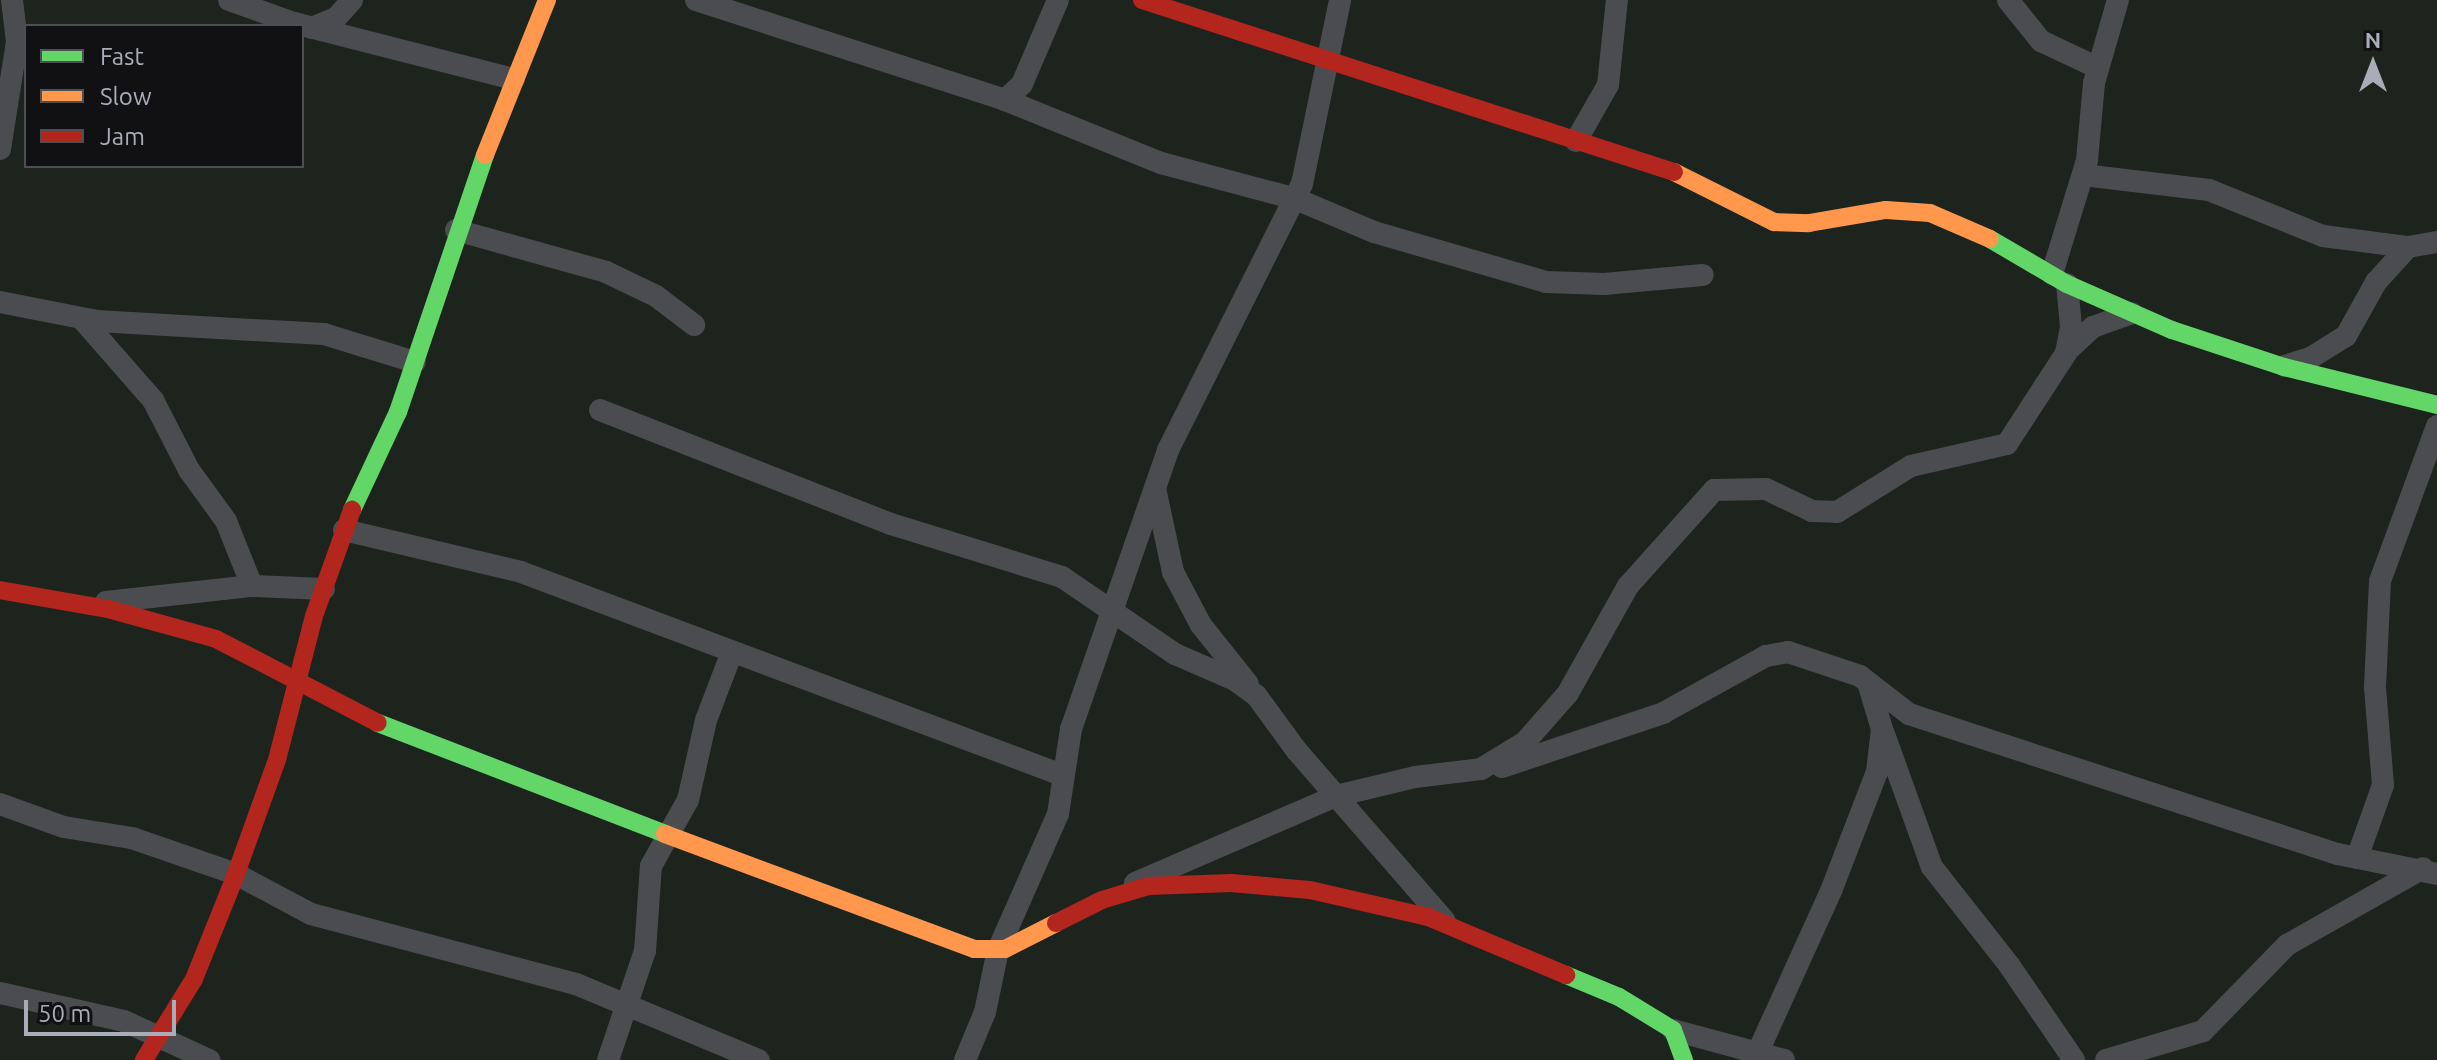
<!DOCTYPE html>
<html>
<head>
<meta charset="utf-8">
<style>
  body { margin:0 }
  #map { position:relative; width:2437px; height:1060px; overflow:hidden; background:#171717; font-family:Ubuntu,sans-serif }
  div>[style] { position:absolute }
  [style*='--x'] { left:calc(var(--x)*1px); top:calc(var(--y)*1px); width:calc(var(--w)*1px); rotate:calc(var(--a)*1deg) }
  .green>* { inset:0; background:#1d241e }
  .street>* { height:22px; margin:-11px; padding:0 11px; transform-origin:11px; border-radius:11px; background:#4b4c50 }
  .fast>* { height:18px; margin:-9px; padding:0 9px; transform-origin:9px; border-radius:9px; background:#63d668 }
  .slow>* { height:18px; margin:-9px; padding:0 9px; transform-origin:9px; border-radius:9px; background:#ff974d }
  .jam>* { height:18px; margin:-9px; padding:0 9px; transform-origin:9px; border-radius:9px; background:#b3261e }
  span { translate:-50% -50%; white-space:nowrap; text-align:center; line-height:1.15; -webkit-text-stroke:7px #111113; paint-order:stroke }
  .legend { position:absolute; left:24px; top:24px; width:280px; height:144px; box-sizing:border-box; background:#111113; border:2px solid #4d4f55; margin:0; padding:10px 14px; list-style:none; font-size:24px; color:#a8adb8 }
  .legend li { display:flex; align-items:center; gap:16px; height:40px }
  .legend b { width:40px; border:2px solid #4d4f55 }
  .north { position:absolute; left:2333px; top:24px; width:80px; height:80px; -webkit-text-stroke:6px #111113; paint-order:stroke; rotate:0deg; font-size:22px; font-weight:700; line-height:32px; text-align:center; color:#a8adb8 }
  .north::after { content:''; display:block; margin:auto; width:28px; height:36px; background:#a8adb8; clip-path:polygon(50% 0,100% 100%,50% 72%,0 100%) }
  .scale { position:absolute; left:24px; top:1000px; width:152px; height:36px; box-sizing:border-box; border:4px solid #a8adb8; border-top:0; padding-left:10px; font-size:24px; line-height:28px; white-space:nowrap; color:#a8adb8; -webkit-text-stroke:6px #111113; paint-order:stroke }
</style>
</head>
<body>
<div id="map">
  <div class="green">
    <i style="clip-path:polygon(evenodd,0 0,2437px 0,2437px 1060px,0 1060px,0 0,26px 26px,302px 26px,302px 166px,26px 166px,26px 26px)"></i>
  </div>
  <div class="street">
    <i style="--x:229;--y:0;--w:69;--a:19.5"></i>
    <i style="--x:294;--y:23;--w:227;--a:14.3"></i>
    <i style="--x:696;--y:0;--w:325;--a:17.9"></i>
    <i style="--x:1005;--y:100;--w:168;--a:22"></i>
    <i style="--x:1161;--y:163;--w:140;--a:14.9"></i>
    <i style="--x:1296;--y:199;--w:85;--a:22.9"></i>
    <i style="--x:1374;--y:232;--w:179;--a:16.2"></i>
    <i style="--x:1546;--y:282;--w:58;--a:2"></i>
    <i style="--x:1604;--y:284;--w:99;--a:-5.2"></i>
    <i style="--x:2008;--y:0;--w:53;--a:51.2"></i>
    <i style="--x:2041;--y:41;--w:63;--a:25.3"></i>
    <i style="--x:312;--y:28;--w:26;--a:-23"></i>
    <i style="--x:336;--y:18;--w:24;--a:-48"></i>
    <i style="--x:1005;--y:100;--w:23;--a:-43"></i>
    <i style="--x:1022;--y:84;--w:91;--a:-66.8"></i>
    <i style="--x:1576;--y:141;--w:64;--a:-60.3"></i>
    <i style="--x:1608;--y:85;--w:85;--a:-84"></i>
    <i style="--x:0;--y:149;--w:108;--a:-81"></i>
    <i style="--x:17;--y:42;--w:42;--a:-96.8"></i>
    <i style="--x:2083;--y:175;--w:127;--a:6.8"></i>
    <i style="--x:2209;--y:190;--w:123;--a:22"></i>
    <i style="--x:2323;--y:236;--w:86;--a:7.4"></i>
    <i style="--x:2408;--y:247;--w:29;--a:-10"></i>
    <i style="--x:456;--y:230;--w:156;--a:15.6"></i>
    <i style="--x:606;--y:272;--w:55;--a:25.6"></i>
    <i style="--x:656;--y:296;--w:48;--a:37.3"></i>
    <i style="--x:2052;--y:274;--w:119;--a:-72.9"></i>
    <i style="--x:2087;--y:160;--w:77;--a:-84.8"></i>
    <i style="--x:2094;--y:83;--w:86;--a:-73.9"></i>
    <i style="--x:0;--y:302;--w:99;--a:11.1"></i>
    <i style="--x:97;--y:321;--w:227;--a:3.3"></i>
    <i style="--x:324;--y:334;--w:95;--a:17.1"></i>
    <i style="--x:82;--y:319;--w:108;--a:48.8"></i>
    <i style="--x:153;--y:400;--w:79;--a:62.8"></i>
    <i style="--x:189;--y:470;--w:63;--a:54"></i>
    <i style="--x:226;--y:521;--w:70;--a:68.2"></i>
    <i style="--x:2066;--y:352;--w:37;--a:-43"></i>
    <i style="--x:2093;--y:327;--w:41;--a:-19.7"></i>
    <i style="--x:2285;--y:366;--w:28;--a:-18"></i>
    <i style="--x:2312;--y:357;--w:40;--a:-32"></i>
    <i style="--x:2346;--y:336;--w:62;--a:-60.9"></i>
    <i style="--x:2376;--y:282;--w:47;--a:-47.6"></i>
    <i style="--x:600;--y:410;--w:313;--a:21.4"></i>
    <i style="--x:891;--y:524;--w:179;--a:17.2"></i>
    <i style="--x:1062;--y:577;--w:137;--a:34.3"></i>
    <i style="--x:1175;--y:654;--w:65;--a:23.4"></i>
    <i style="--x:1235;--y:680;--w:26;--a:36"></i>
    <i style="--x:1256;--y:695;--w:69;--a:53.8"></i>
    <i style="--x:1297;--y:751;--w:225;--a:49"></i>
    <i style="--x:1155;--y:488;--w:86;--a:77.9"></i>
    <i style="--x:1173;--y:572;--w:60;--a:62.2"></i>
    <i style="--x:1201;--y:625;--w:75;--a:51.5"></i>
    <i style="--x:344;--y:530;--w:182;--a:13.3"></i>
    <i style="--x:521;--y:572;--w:578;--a:20.57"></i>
    <i style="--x:106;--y:602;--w:147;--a:-6.3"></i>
    <i style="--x:252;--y:586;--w:72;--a:2.4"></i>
    <i style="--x:1884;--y:734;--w:141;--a:70.2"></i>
    <i style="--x:1932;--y:867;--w:125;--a:51.8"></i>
    <i style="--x:2009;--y:965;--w:115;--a:55.6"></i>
    <i style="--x:1502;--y:767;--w:170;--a:-18.5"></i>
    <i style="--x:1663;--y:713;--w:118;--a:-29"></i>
    <i style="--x:1766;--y:656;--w:22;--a:-10"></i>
    <i style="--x:1788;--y:652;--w:76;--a:18.4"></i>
    <i style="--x:1860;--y:676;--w:62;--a:37.8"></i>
    <i style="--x:1909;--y:714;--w:451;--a:18.1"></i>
    <i style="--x:2338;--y:854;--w:101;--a:11.4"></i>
    <i style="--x:0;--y:804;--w:68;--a:19.8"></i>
    <i style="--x:64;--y:827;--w:69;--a:9.2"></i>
    <i style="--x:132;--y:838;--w:110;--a:19.1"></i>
    <i style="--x:236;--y:874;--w:85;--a:28.1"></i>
    <i style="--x:311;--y:914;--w:274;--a:14.8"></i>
    <i style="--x:576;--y:984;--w:198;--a:22.6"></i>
    <i style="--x:2357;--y:858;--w:77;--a:-70.4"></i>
    <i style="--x:2383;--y:785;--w:98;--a:-94.7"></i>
    <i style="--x:2375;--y:687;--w:106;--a:-87.3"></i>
    <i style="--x:2380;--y:581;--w:165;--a:-69.8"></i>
    <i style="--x:1135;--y:883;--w:219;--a:-23.4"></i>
    <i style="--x:1336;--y:796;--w:81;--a:-13.5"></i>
    <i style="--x:1415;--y:777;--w:66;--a:-6.9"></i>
    <i style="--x:1481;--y:769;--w:52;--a:-31.5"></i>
    <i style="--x:1525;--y:742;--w:65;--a:-48.7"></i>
    <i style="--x:1568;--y:693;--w:123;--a:-60.7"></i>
    <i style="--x:1628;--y:586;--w:129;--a:-48.1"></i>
    <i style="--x:1714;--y:490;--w:52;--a:-1.1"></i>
    <i style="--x:1766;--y:489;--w:51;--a:25.6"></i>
    <i style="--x:1812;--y:511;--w:25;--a:2"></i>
    <i style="--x:1837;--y:512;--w:87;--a:-31.9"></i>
    <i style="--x:1911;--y:466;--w:98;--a:-12.9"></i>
    <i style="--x:2007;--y:444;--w:108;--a:-57"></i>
    <i style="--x:2066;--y:353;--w:26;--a:-79"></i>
    <i style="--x:2071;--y:327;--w:43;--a:-95.3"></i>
    <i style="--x:0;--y:993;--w:127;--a:12.7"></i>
    <i style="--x:124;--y:1021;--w:94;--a:24.6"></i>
    <i style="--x:1673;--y:1030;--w:115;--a:15.1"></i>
    <i style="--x:1757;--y:1054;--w:179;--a:-65.6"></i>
    <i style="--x:1831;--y:891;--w:128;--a:-68.9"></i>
    <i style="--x:1877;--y:772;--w:43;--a:-83.4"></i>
    <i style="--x:1882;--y:729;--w:45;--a:-106.8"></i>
    <i style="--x:608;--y:1060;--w:115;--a:-71.3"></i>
    <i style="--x:645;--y:951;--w:85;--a:-86"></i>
    <i style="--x:651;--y:866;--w:76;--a:-60.7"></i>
    <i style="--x:688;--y:800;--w:82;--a:-77.3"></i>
    <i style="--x:706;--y:720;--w:73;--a:-69.1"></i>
    <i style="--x:965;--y:1060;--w:52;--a:-67.4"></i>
    <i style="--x:985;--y:1012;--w:63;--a:-78.2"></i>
    <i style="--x:998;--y:950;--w:149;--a:-66.2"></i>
    <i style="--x:1058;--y:814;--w:86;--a:-81.3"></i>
    <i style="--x:1071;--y:729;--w:295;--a:-70.8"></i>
    <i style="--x:1168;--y:450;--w:298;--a:-63.3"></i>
    <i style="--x:1302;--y:184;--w:188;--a:-78.3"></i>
    <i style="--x:2106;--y:1060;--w:101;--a:-16.6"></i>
    <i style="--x:2203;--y:1031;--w:120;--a:-45.7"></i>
    <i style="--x:2287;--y:945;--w:156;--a:-29.5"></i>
  </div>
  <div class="fast">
    <i style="--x:1990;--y:239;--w:89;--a:30.3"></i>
    <i style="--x:2067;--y:284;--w:115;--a:23.7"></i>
    <i style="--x:2172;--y:330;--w:118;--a:18.3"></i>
    <i style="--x:2284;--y:367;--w:158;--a:13.9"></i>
    <i style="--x:352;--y:510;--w:108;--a:-64.9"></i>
    <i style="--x:398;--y:412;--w:271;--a:-71.3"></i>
    <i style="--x:378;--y:723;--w:308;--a:21.1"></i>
    <i style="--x:1566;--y:975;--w:57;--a:22.5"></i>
    <i style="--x:1619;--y:997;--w:63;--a:31.4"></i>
    <i style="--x:1673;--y:1030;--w:32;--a:70"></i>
  </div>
  <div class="slow">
    <i style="--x:485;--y:155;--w:167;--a:-68.2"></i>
    <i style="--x:1674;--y:172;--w:112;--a:26.6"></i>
    <i style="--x:1774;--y:222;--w:35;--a:2"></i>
    <i style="--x:1809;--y:223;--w:78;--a:-9.6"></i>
    <i style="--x:1886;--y:210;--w:44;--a:3.9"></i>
    <i style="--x:1930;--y:213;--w:65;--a:23.4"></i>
    <i style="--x:665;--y:834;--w:330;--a:20.4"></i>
    <i style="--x:974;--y:949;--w:31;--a:0"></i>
    <i style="--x:1005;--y:949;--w:57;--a:-27"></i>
  </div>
  <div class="jam">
    <i style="--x:1142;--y:0;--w:559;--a:17.92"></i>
    <i style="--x:0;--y:590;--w:110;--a:10"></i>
    <i style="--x:108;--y:609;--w:112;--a:15.5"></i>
    <i style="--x:216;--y:639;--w:182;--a:27.4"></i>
    <i style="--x:1056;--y:923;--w:51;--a:-26.6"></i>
    <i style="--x:1102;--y:900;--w:48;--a:-16.9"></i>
    <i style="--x:1148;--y:886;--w:83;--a:-2.1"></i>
    <i style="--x:1231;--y:883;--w:79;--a:5.1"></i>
    <i style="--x:1310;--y:890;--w:121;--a:12.9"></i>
    <i style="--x:1428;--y:917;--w:150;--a:22.8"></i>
    <i style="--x:144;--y:1060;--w:95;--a:-58.3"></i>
    <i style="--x:194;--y:979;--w:105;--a:-68.1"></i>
    <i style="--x:233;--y:882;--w:130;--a:-70.2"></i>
    <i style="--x:277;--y:760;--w:149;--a:-75.6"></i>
    <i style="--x:314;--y:616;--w:113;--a:-70.3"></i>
  </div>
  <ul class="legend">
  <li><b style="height:10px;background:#63d668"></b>Fast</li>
  <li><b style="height:10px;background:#ff974d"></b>Slow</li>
  <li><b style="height:10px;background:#b3261e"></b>Jam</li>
  </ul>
  <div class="north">N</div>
  <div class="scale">50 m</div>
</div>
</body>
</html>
